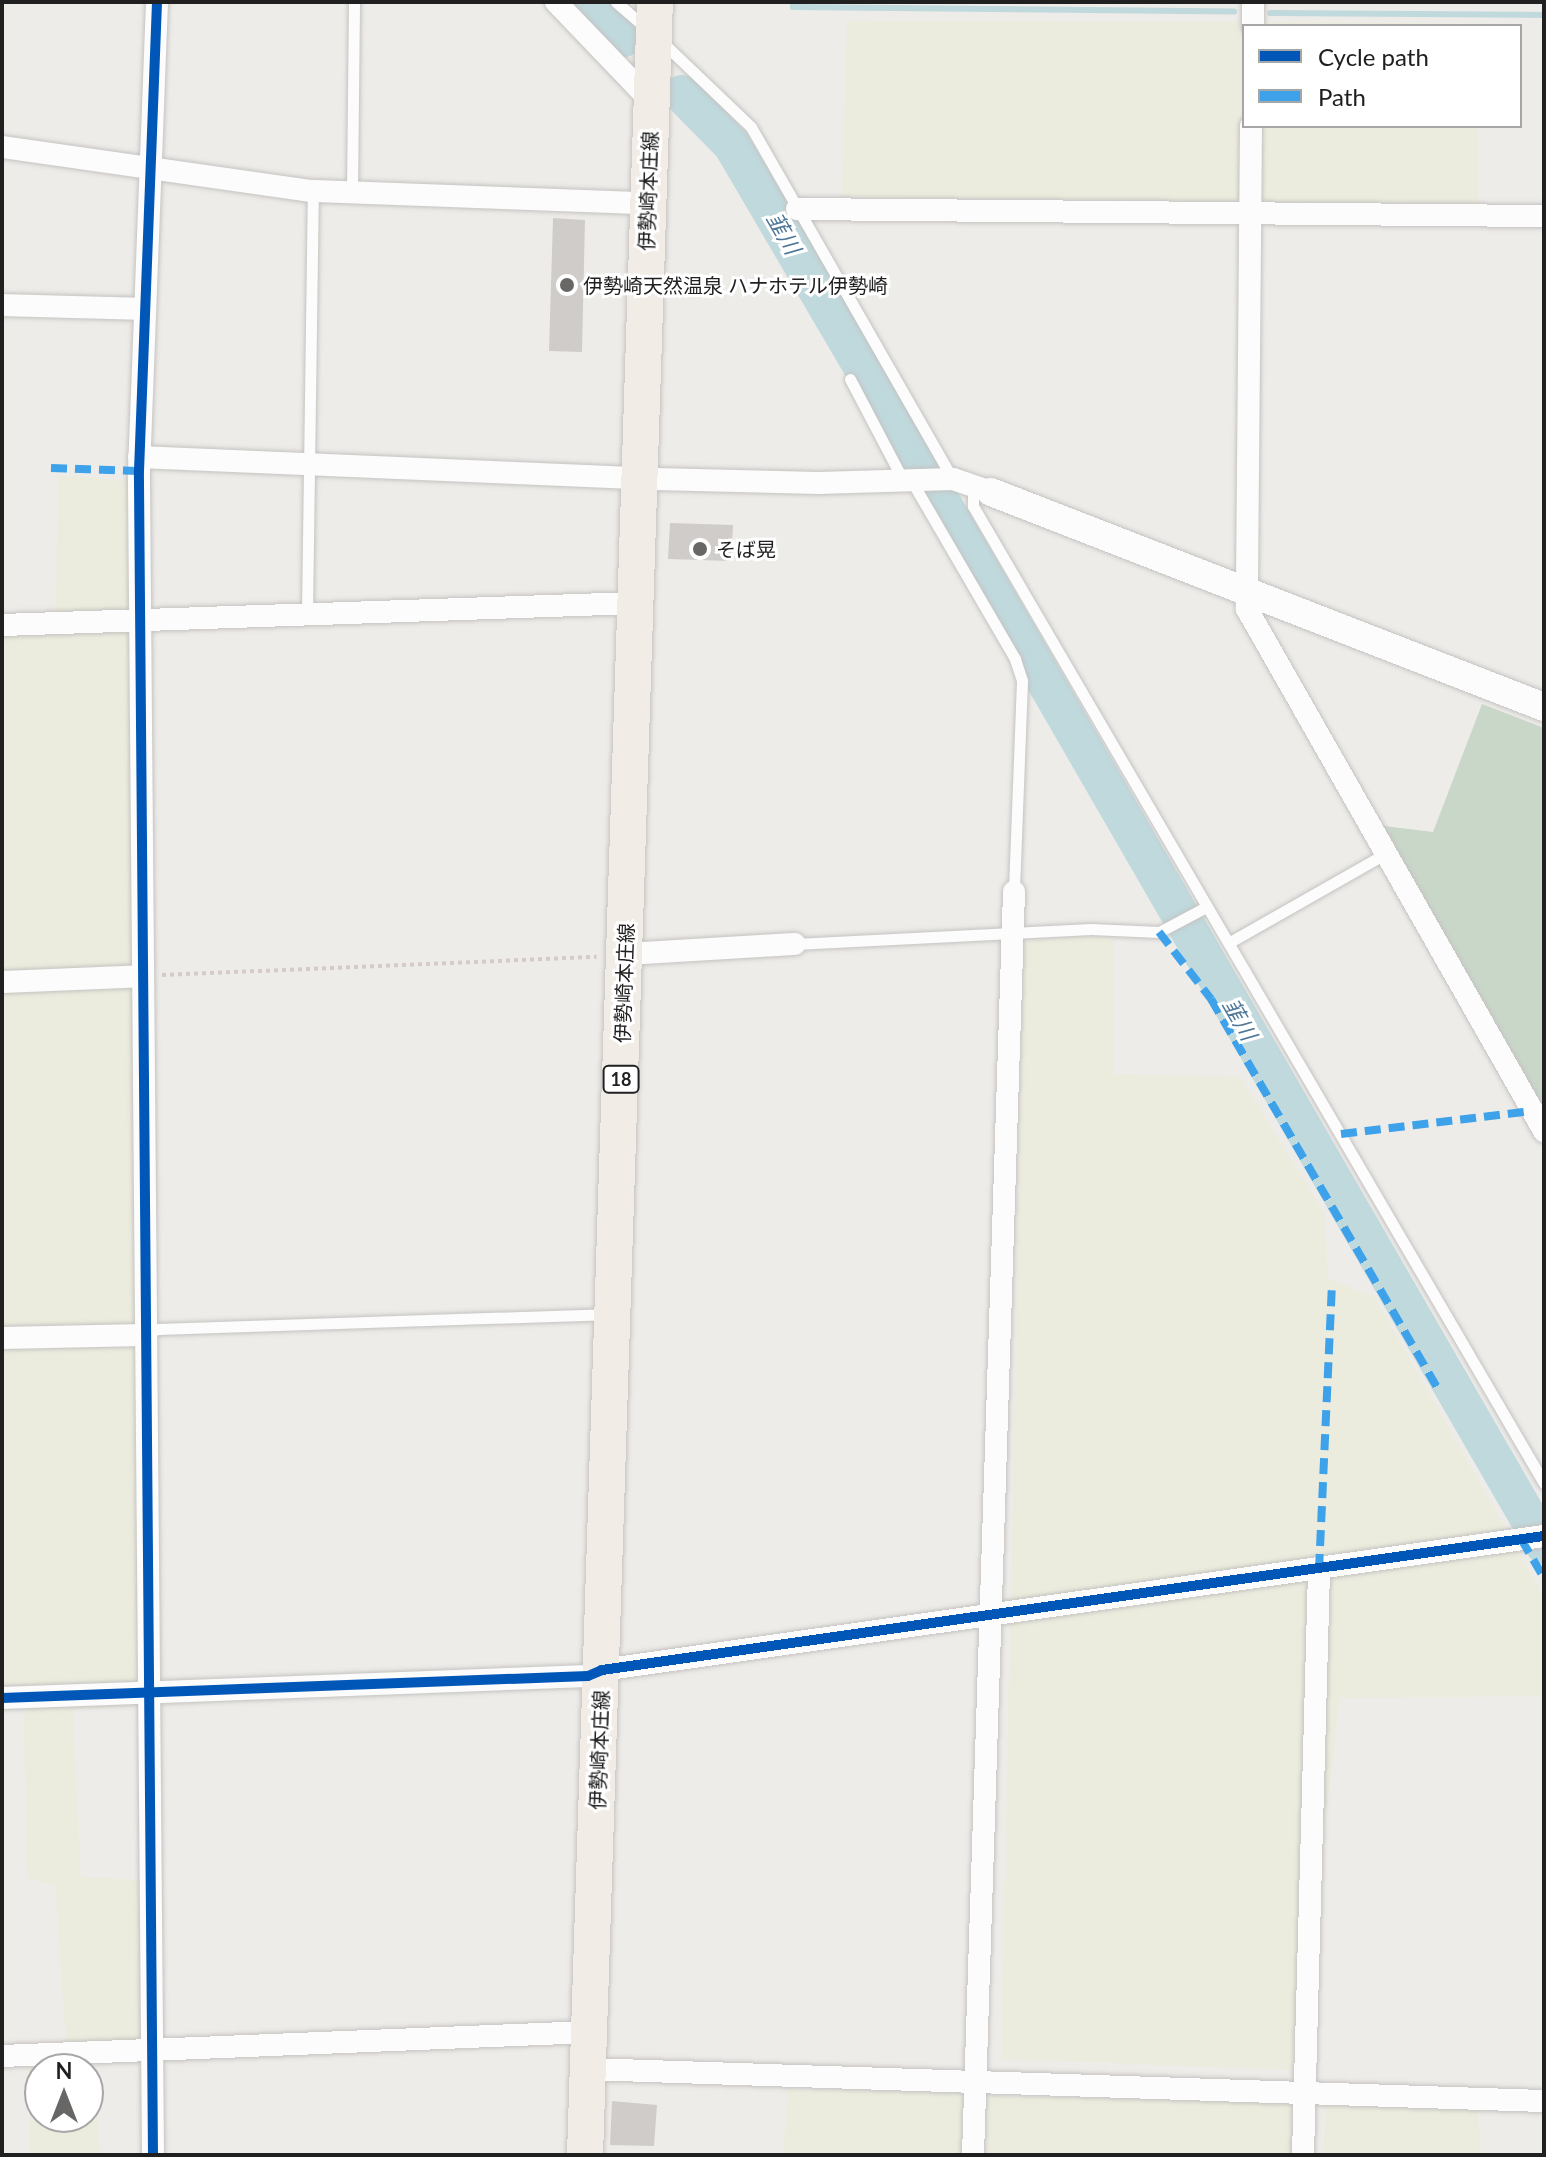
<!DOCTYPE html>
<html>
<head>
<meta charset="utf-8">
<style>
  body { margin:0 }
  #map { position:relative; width:1546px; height:2157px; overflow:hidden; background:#eeece9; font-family:Lato,"Noto Sans JP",sans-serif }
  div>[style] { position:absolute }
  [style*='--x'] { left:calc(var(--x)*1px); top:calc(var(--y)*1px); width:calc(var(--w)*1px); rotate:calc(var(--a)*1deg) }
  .farmland>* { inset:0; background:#ececde }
  .cemetery>* { inset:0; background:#c9d7c9 }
  .stream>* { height:6px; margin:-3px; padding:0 3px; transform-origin:3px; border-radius:3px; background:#c0d9dd }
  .river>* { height:38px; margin:-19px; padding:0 19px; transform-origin:19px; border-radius:19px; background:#c0d9dd }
  .building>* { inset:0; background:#cfccca }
  .path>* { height:4px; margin-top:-2px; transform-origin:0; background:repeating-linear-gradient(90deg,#d6cac8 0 4px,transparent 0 8px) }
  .roads { filter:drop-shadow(0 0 2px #c4c3c1) drop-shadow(0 0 2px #c4c3c1) }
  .service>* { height:11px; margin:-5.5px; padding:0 5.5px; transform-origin:5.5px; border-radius:5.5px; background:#fcfcfc }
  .minor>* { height:22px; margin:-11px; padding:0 11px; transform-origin:11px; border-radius:11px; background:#fcfcfc }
  .tertiary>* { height:28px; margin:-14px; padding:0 14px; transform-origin:14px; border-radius:14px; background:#fcfcfc }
  .primary>* { height:36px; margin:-18px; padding:0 18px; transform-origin:18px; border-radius:18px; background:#f1ece6 }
  .quiet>* { height:8px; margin-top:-4px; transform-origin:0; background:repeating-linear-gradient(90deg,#3da2ea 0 16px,transparent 0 24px) }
  .cycleway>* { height:10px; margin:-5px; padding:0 5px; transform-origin:5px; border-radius:5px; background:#0057b8 }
  .dots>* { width:22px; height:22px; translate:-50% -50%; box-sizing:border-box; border:4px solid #fff; border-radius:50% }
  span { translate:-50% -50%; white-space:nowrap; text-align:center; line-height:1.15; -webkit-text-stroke:6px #fff; paint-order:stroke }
  .shield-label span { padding:2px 6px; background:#fff; border:2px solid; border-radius:6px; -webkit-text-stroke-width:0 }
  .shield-label { font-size:18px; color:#202020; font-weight:700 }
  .street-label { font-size:20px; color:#202020 }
  .poi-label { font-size:20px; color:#202020 }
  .left { translate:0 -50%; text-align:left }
  .water-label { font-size:22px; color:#4f7797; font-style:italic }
  .frame { position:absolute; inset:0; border:4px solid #202020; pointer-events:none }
  .legend { position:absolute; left:1242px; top:24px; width:280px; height:104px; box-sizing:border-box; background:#fff; border:2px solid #a6a6a6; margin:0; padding:10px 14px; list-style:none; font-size:24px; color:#202020 }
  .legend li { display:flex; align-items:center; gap:16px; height:40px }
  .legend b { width:40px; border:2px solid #a6a6a6 }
  .north { position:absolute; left:24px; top:2053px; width:80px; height:80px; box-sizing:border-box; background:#fff; border:2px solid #a6a6a6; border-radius:50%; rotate:0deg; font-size:22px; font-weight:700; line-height:32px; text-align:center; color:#202020 }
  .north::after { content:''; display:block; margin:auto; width:28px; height:36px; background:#686766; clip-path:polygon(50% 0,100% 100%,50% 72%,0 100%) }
</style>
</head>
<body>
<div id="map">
  <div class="farmland">
    <i style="clip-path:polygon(847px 21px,1478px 23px,1244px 26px,1244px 126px,1478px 126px,1479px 204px,842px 197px)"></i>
    <i style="clip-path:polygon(evenodd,58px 475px,133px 481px,144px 1706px,73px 1710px,81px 1877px,141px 1880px,142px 2059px,93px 2065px,100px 2155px,30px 2155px,28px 2048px,66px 2044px,55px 1884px,27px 1878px,23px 1692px,2px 1693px,2px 637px,55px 635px,58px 475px,40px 2069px,88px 2069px,88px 2117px,40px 2117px,40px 2069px)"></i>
    <i style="clip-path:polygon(1072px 936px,1113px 938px,1114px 1074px,1241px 1077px,1325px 1215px,1328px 1279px,1375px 1297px,1544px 1597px,1544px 1696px,1340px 1698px,1296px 2070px,1001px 2059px,1024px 943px)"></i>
    <i style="clip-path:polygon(788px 2090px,964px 2092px,961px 2155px,783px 2155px)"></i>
    <i style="clip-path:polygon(989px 2096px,1298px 2102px,1296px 2155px,987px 2155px)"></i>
    <i style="clip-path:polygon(1326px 2105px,1478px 2110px,1481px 2155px,1323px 2155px)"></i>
  </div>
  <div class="cemetery">
    <i style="clip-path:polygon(1482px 704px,1544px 728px,1544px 1102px,1538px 1103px,1376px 825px,1433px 832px)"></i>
  </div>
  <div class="stream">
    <i style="--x:793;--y:2;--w:5;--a:90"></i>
    <i style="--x:793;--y:7;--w:441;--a:0.6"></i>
    <i style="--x:1270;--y:13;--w:274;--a:0.4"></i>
  </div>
  <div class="river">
    <i style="--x:586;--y:2;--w:52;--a:44.2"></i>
    <i style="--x:682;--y:94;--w:71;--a:45.6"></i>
    <i style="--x:732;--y:145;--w:372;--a:59.6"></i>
    <i style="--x:937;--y:494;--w:1214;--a:59.99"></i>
  </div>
  <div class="building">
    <i style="clip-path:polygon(553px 218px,585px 220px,582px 352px,549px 351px)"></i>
    <i style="clip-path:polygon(670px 523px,733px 525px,731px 561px,668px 559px)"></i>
    <i style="clip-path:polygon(612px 2101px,657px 2105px,654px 2146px,610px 2145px)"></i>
  </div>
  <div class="path">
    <i style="--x:162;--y:975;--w:435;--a:-2.4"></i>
  </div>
  <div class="roads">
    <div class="service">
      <i style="--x:616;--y:2;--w:41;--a:41.1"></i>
      <i style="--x:660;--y:40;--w:126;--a:43.7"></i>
      <i style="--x:751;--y:127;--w:406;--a:60.2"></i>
      <i style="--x:352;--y:193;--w:191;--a:-89.4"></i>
      <i style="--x:850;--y:379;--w:114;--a:62.3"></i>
      <i style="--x:911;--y:480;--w:207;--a:59.8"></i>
      <i style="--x:1015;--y:659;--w:23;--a:72"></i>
      <i style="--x:1022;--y:681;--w:211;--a:92.2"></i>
      <i style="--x:973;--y:485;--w:21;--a:90"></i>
      <i style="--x:973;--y:506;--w:1132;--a:59.7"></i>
      <i style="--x:307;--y:613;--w:422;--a:-89.2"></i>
      <i style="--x:1230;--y:942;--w:176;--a:-29.6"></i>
      <i style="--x:795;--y:944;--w:296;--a:-2.9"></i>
      <i style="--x:1091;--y:929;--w:68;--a:2.5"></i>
      <i style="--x:1159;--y:932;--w:53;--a:-28"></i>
      <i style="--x:144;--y:1334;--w:15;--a:-20"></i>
      <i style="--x:158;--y:1329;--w:448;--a:-1.9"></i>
    </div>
    <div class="minor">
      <i style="--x:556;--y:2;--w:139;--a:46.2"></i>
      <i style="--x:1253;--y:26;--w:24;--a:-90"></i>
      <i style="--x:1251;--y:126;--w:483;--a:90.5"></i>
      <i style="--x:1247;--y:609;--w:601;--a:60.36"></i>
      <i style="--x:2;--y:147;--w:314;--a:8.1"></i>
      <i style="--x:313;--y:191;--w:334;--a:2.1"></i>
      <i style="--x:797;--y:209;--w:747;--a:0.54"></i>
      <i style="--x:2;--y:305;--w:143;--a:1.6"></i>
      <i style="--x:139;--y:457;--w:516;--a:2.44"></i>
      <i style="--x:655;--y:479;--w:164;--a:1.4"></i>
      <i style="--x:819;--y:483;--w:134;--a:-1.7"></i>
      <i style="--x:953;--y:479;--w:40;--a:18.9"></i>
      <i style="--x:2;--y:625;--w:634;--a:-1.99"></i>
      <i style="--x:625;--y:954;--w:170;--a:-3.4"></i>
      <i style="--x:2;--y:982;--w:141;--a:-2.4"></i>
      <i style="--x:2;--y:1338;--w:142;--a:-1.2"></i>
      <i style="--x:2;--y:1698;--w:586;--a:-2.15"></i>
      <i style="--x:588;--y:1676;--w:15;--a:-23"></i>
      <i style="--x:602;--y:1670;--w:951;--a:-8.1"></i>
      <i style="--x:2;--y:2056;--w:587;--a:-2.34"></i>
      <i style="--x:588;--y:2069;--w:957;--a:1.92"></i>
      <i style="--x:153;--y:2155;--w:1684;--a:-90.48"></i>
      <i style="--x:139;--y:471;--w:469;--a:-87.8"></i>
      <i style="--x:973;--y:2155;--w:1264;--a:-88.14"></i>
      <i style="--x:1303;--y:2155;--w:585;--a:-88.43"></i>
    </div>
    <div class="tertiary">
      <i style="--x:991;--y:492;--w:593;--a:21.25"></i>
    </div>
    <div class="primary">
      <i style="--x:585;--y:2155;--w:2154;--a:-88.14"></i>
    </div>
  </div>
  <div class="quiet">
    <i style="--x:51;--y:468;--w:88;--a:2"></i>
    <i style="--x:1159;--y:932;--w:85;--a:52.2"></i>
    <i style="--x:1211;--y:999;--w:451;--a:59.8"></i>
    <i style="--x:1341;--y:1134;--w:192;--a:-6.9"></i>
    <i style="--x:1521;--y:1539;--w:45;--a:59.5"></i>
    <i style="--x:1319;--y:1570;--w:285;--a:-87.4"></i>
  </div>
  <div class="cycleway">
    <i style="--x:2;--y:1698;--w:586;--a:-2.15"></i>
    <i style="--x:588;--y:1676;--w:15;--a:-23"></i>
    <i style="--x:602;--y:1670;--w:951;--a:-8.1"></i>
    <i style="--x:153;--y:2155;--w:1684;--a:-90.48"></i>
    <i style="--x:139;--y:471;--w:469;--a:-87.8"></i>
  </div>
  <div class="dots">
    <i style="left:567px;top:285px;background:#686766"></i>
    <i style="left:700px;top:549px;background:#686766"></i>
  </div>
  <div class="shield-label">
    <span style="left:621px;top:1079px">18</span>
  </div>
  <div class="street-label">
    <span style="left:648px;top:191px;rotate:-88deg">伊勢崎本庄線</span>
    <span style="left:624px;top:983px;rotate:-88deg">伊勢崎本庄線</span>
    <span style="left:599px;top:1750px;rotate:-88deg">伊勢崎本庄線</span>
  </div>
  <div class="poi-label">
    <span class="left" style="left:583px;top:285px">伊勢崎天然温泉 ハナホテル伊勢崎</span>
    <span class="left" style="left:716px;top:549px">そば晃</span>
  </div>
  <div class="water-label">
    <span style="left:784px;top:233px;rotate:60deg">韮川</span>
    <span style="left:1240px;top:1019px;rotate:60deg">韮川</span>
  </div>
  <div class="frame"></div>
  <ul class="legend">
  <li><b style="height:10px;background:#0057b8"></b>Cycle path</li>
  <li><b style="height:10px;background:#3da2ea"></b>Path</li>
  </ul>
  <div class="north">N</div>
</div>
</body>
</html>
